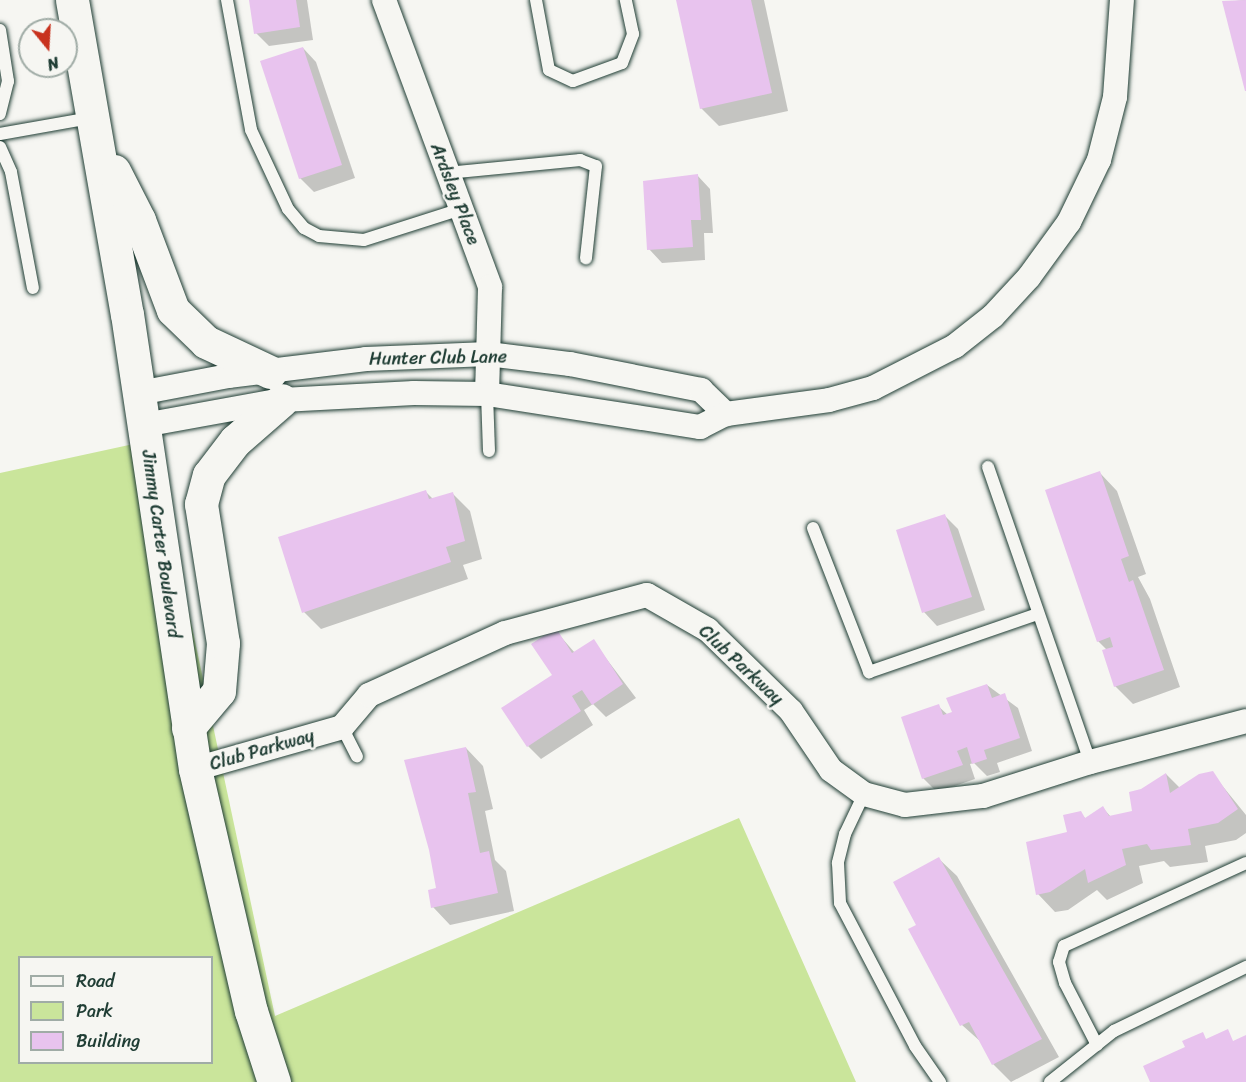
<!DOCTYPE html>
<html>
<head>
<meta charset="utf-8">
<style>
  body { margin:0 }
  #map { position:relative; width:1246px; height:1082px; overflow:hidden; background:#f6f6f2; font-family:Sriracha,sans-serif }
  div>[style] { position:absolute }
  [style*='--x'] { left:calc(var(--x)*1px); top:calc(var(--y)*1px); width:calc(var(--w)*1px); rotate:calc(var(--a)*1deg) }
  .green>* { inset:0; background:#cae59b }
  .shadow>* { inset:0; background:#0003 }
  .building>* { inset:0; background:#e8c3ee }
  .roads { filter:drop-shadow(0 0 2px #1f3d34) drop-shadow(0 0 2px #1f3d34) }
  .lane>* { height:12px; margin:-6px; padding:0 6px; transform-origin:6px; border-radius:6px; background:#f6f6f2 }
  .street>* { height:24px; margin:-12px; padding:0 12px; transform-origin:12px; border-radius:12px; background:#f6f6f2 }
  .primary>* { height:33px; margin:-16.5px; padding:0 16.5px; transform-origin:16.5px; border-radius:16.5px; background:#f6f6f2 }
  span { translate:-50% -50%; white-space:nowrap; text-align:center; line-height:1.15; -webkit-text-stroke:5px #f6f6f2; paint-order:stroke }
  .street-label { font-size:18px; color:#1f3d34 }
  .legend { position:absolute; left:18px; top:956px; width:195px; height:108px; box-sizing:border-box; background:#f6f6f2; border:2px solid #a0aca6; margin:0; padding:8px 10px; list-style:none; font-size:18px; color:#1f3d34 }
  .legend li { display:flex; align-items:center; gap:12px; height:30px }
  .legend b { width:30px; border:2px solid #a0aca6 }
  .north { position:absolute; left:18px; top:18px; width:60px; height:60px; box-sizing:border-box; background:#f6f6f2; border:2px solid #a0aca6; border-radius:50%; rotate:162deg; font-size:16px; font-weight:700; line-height:24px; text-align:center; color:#1f3d34 }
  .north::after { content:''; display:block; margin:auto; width:21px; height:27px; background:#c8321e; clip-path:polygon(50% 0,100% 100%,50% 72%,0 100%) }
</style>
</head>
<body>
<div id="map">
  <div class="green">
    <i style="clip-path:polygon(evenodd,152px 440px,275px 1016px,739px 818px,856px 1082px,0 1082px,0 473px,152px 440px,20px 958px,212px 958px,212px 1062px,20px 1062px,20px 958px)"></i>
  </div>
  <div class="shadow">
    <i style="clip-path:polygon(251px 0,307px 0,313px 40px,269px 46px,256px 33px)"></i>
    <i style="clip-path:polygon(677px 0,764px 0,788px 111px,719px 126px,701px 108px)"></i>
    <i style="clip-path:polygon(1246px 0,1246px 88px,1224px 2px)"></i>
    <i style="clip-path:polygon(303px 48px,316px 62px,355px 178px,314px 192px,300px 178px)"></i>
    <i style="clip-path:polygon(697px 175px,710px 189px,713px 233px,704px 233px,705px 260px,662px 263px,649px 249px)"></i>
    <i style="clip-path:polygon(1100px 473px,1117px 491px,1146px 574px,1138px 577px,1150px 599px,1180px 687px,1133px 704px,1115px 686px,1107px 650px,1098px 641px)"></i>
    <i style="clip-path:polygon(426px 492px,433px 499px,452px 493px,470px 511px,482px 559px,463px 565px,468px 579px,321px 629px,304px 612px)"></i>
    <i style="clip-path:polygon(945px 516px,958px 529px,985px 610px,937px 626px,924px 612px)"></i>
    <i style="clip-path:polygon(555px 630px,575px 653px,593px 641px,636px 698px,606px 717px,593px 704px,584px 710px,593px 725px,541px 759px,528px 746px,554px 675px)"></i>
    <i style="clip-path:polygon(987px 685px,1018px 708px,1032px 751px,997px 763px,1000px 772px,987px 776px,974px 763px,970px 764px,975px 779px,937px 792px,923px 778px,938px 706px,948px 715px,953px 713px)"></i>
    <i style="clip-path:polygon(466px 748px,483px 766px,493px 809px,485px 811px,495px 860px,506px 871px,514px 911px,450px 925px,433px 907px)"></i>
    <i style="clip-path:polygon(1212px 773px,1246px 815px,1246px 833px,1236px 840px,1205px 846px,1208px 862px,1170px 867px,1164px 861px,1139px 866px,1143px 883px,1107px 900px,1097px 890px,1068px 910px,1055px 912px,1038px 894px,1080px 813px,1086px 819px,1103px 808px,1111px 817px,1134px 812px,1142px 790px,1166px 774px,1180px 788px)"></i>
    <i style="clip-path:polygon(939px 859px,957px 876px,1059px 1057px,1011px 1082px,993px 1064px,981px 1042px,962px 1025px,910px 930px,918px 926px)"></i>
  </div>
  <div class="building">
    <i style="clip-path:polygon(249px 0,296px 0,300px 27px,254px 34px)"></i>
    <i style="clip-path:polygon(676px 0,751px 0,772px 93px,700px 109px)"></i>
    <i style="clip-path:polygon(1246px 0,1246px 91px,1245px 91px,1222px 1px)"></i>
    <i style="clip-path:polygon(303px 47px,342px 165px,299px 179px,260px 61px)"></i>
    <i style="clip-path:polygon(698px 174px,701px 220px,691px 220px,693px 247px,647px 250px,643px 181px)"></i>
    <i style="clip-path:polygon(1100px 471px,1129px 556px,1121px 559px,1129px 582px,1133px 580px,1164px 670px,1114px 687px,1102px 650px,1113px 647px,1110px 637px,1097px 642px,1045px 490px)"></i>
    <i style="clip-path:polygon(426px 490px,429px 499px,453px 492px,465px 541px,446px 547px,451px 562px,302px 613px,278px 537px)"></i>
    <i style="clip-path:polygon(945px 514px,972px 597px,922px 613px,896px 530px)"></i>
    <i style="clip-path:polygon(556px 628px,572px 653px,594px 639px,623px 684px,592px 705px,582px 690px,572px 696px,581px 711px,527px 747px,501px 708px,552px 675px,531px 644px)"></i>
    <i style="clip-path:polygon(987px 684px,992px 698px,1005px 693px,1020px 738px,984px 750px,987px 759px,972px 764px,967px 747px,957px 751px,963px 765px,922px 779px,901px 717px,939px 704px,943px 715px,952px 712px,946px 698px)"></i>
    <i style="clip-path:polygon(466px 747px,476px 792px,468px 793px,480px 853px,489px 851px,498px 893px,431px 908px,428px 890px,436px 888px,429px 850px,404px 760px)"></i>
    <i style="clip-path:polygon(1213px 771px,1238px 809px,1218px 823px,1188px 829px,1191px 845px,1151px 850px,1147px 844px,1122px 849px,1126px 865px,1088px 883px,1085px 869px,1050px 892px,1036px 895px,1026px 842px,1067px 832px,1063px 815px,1081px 811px,1085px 818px,1103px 806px,1109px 816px,1132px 811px,1129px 792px,1141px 789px,1166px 773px,1170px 793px,1199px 774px)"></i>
    <i style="clip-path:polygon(939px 857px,1042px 1039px,992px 1065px,969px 1022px,960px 1026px,908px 929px,916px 925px,893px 882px)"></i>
    <i style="clip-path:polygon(1228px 1029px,1233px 1041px,1246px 1035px,1246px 1082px,1150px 1082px,1143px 1066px,1185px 1047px,1182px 1041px,1203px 1032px,1206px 1039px)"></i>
  </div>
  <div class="roads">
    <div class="lane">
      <i style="--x:227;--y:0;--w:132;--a:79.5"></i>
      <i style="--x:251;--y:130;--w:87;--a:64.9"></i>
      <i style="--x:288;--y:209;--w:25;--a:50"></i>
      <i style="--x:304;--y:228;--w:17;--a:28"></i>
      <i style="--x:319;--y:236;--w:45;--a:5.1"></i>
      <i style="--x:364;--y:240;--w:102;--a:-17.7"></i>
      <i style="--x:536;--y:0;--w:71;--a:79.5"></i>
      <i style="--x:549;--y:70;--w:26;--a:25"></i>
      <i style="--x:573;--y:81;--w:52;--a:-20.2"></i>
      <i style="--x:622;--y:63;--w:31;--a:-69"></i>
      <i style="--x:633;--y:34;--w:35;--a:-102"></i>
      <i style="--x:0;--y:30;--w:52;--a:81.1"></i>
      <i style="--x:8;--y:81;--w:34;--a:104"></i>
      <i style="--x:0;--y:134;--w:91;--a:-10.1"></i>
      <i style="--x:0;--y:147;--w:27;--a:66"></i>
      <i style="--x:11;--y:172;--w:118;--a:79.3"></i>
      <i style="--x:447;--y:173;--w:134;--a:-5.6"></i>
      <i style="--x:580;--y:160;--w:17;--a:21"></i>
      <i style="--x:596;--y:166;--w:93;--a:96.2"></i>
      <i style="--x:487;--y:394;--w:57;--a:88"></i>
      <i style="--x:988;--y:467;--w:312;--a:70.9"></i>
      <i style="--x:813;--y:528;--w:155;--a:68.7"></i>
      <i style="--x:869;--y:672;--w:178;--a:-19"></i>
      <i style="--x:342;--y:727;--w:33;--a:63"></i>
      <i style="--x:864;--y:794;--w:44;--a:115.4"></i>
      <i style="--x:845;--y:834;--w:30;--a:104"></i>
      <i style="--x:838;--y:863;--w:40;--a:87.1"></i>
      <i style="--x:840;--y:903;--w:161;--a:62.3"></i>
      <i style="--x:915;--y:1046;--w:44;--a:55.2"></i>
      <i style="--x:1097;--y:1045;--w:70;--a:-117.3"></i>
      <i style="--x:1065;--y:983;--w:22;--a:-106"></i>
      <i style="--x:1059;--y:962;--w:17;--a:-73"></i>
      <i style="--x:1064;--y:946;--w:200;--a:-24.5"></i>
      <i style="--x:1050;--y:1082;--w:82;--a:-38.6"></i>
      <i style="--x:1114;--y:1031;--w:147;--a:-25.9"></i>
    </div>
    <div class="street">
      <i style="--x:384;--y:0;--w:306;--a:69.7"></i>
      <i style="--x:490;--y:287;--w:107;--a:91.6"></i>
      <i style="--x:139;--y:393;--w:91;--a:-10.8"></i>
      <i style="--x:228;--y:376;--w:139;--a:-7"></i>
      <i style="--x:366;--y:359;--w:122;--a:-2.3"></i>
      <i style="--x:488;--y:354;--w:83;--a:7"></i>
      <i style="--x:570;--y:364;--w:134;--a:11.2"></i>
      <i style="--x:701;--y:390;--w:35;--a:44"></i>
      <i style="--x:144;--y:425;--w:140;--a:-10.3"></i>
      <i style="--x:282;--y:400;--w:132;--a:-3"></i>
      <i style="--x:414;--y:393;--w:73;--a:0.8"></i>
      <i style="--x:487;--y:394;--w:216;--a:8.8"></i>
      <i style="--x:700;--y:427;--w:29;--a:-27"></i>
      <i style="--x:726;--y:414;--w:104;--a:-7.7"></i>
      <i style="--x:829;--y:400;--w:46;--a:-15.3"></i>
      <i style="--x:873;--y:388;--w:92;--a:-27.1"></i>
      <i style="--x:955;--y:346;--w:48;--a:-38.3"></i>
      <i style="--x:993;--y:316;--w:53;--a:-47.3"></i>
      <i style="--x:1029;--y:277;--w:68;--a:-54"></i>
      <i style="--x:1069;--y:222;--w:69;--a:-64.2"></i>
      <i style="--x:1099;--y:160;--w:65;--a:-75.7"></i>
      <i style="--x:1115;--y:97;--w:97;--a:-85.9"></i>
      <i style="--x:195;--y:769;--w:153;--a:-15.9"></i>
      <i style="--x:342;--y:727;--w:42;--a:-49.8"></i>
      <i style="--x:369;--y:695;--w:149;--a:-24.5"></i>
      <i style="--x:505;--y:633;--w:147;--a:-15"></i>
      <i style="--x:647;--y:595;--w:70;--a:29.8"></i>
      <i style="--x:708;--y:630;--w:116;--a:44.3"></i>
      <i style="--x:791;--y:711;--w:71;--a:55.9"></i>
      <i style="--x:831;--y:770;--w:41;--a:36"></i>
      <i style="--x:864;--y:794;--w:42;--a:15"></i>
      <i style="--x:905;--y:805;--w:79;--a:-6.6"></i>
      <i style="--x:983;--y:796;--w:112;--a:-17.6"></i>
      <i style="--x:1090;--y:762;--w:161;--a:-14.7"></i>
    </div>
    <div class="primary">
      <i style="--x:72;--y:0;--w:319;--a:80.1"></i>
      <i style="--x:127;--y:314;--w:460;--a:81.5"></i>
      <i style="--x:195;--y:769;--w:248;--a:77"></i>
      <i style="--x:251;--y:1011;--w:75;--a:72.1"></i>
      <i style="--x:114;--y:171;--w:55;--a:63"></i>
      <i style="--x:139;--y:220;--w:96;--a:69.3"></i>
      <i style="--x:173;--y:310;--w:46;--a:44.1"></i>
      <i style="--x:206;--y:342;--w:71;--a:25.1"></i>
      <i style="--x:188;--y:728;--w:48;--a:-50"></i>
      <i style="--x:219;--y:691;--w:48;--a:-85.2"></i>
      <i style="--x:223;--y:643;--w:141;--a:-99"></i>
      <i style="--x:201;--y:504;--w:30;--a:-75"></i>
      <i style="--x:209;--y:475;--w:43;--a:-52.6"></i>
      <i style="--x:235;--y:441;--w:62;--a:-41.1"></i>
    </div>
  </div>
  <div class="street-label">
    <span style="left:455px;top:194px;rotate:69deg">Ardsley Place</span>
    <span style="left:438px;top:358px;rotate:-1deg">Hunter Club Lane</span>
    <span style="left:161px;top:544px;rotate:82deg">Jimmy Carter Boulevard</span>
    <span style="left:741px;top:665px;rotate:43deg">Club Parkway</span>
    <span style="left:262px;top:750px;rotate:-16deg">Club Parkway</span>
  </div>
  <ul class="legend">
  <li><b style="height:8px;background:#f6f6f2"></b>Road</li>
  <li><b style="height:16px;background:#cae59b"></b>Park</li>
  <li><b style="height:16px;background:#e8c3ee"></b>Building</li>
  </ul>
  <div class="north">N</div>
</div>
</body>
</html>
